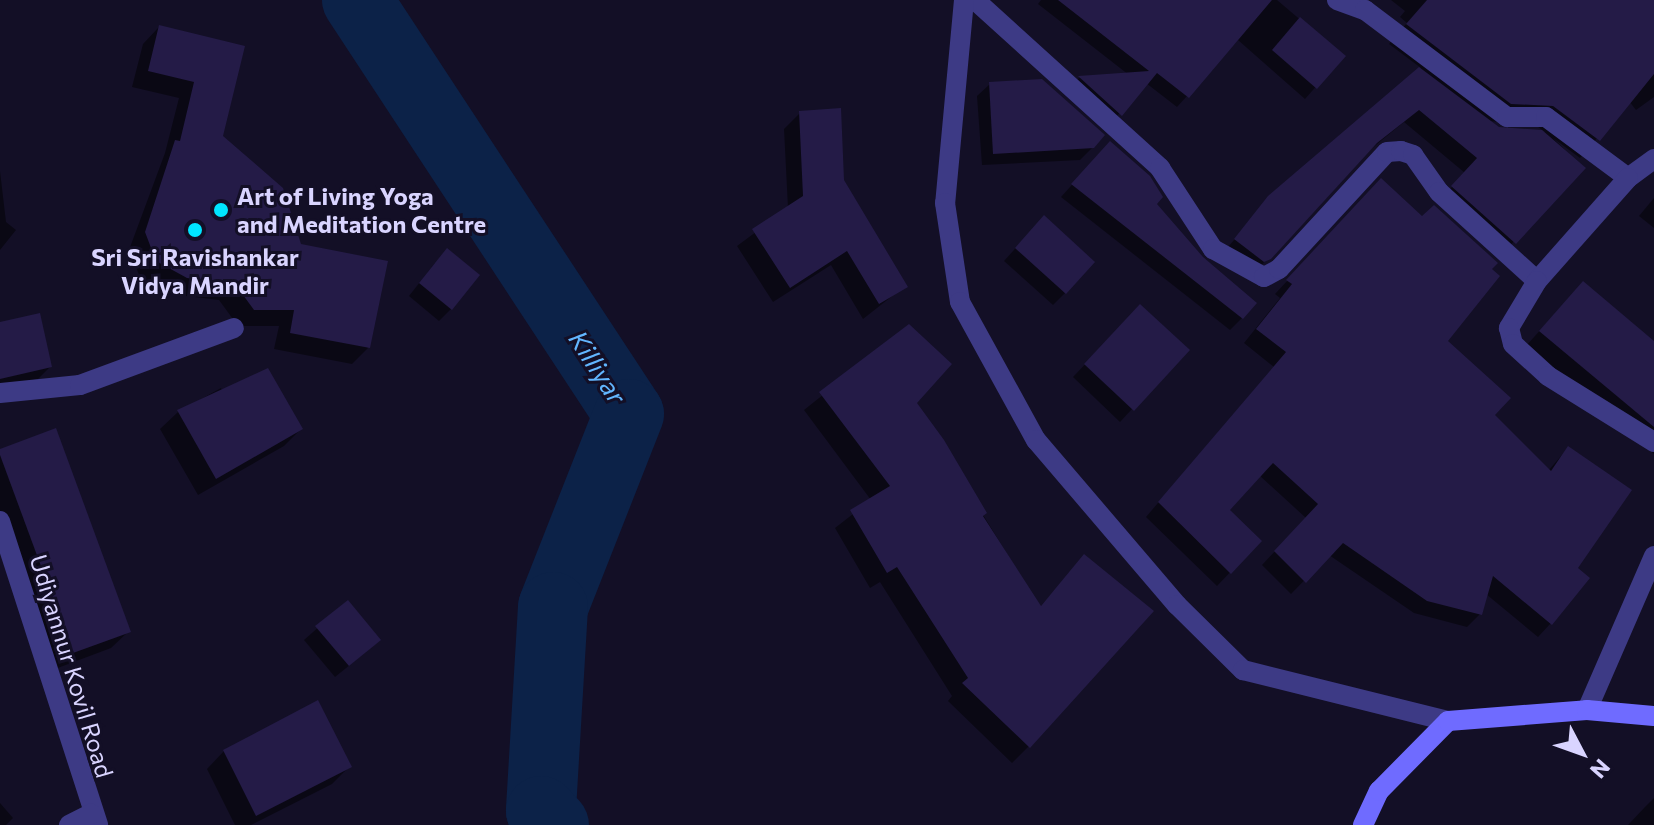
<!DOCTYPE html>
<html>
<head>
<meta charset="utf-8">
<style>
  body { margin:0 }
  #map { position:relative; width:1654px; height:825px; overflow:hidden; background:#130f26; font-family:Commissioner,sans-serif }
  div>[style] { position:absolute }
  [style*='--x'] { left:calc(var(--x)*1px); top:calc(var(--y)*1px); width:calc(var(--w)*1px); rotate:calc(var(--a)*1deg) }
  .shadow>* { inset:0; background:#0007 }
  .river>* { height:70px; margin:-35px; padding:0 35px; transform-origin:35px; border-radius:35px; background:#0c2248 }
  .building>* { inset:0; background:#241b47 }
  .minor>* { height:20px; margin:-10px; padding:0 10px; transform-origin:10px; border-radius:10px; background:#3d3a85 }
  .tertiary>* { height:20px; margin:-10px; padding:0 10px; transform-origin:10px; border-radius:10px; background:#3d3a85 }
  .secondary>* { height:20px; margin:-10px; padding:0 10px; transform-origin:10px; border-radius:10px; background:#6f6bff }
  .dots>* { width:22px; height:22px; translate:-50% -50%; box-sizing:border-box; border:4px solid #130f26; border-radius:50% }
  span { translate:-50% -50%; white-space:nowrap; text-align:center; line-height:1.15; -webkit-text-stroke:6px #130f26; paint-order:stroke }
  .poi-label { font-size:24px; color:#d9d4ff; font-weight:700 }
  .left { translate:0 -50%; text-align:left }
  .street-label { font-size:24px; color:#d9d4ff }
  .water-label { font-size:26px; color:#62b6ff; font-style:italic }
  .north { position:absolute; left:1542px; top:713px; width:80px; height:80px; -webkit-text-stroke:6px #130f26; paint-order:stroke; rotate:131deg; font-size:22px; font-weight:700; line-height:32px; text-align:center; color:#d9d4ff }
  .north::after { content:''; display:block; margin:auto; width:28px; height:36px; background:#d9d4ff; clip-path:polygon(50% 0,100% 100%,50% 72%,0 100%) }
</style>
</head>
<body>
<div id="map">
  <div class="shadow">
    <i style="clip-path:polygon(1041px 0,1277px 0,1343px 56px,1305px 99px,1238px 40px,1177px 107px,1146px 83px,1109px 125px,1069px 88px,1079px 78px,1129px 75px,1038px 4px)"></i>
    <i style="clip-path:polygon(evenodd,1391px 0,1654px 0,1654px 97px,1636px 110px,1629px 101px,1580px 158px,1553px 138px,1583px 168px,1500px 256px,1439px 201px,1465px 173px,1404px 122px,1366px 153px,1255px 272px,1222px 254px,1270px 198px,1421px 68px,1389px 44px,1407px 23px,1400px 17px,1405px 11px,1391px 0,1488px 121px,1534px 124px,1545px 132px,1498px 129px,1488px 121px)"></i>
    <i style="clip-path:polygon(159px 27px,242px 48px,220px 137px,368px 348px,352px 364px,274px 349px,279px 326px,238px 326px,219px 300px,170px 294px,140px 277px,129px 250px,165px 153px,179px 98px,132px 87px,143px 44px)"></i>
    <i style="clip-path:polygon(990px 84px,1093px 147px,1080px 160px,982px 165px,977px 96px)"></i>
    <i style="clip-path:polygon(800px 113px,905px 286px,863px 319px,831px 265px,773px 302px,737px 246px,788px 208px,784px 129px)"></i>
    <i style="clip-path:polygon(1098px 156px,1154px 204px,1201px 258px,1242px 318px,1230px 330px,1061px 197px)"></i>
    <i style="clip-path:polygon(0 171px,6px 222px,16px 230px,0 250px)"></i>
    <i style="clip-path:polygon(1368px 194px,1445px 341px,1492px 415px,1548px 471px,1568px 448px,1575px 569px,1551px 623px,1538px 637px,1486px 594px,1480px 614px,1467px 627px,1414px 613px,1329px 555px,1291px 594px,1262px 565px,1306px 518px,1259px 475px,1227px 510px,1260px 541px,1217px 586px,1146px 517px,1274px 367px,1244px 343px,1280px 298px,1275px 294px)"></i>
    <i style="clip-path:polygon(1654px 198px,1654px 228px,1639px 216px)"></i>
    <i style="clip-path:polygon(1032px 230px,1065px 293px,1053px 305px,1004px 261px)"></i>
    <i style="clip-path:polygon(435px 263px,451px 309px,439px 321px,409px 296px)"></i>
    <i style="clip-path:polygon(1569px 298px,1654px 344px,1654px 454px,1526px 346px)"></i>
    <i style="clip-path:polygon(1128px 319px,1132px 409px,1120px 422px,1073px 377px)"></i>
    <i style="clip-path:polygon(0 324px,50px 367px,38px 379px,0 387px)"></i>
    <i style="clip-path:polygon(908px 327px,914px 403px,1040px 607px,1084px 557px,1029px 746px,1012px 763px,948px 701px,952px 696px,880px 582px,870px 588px,835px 528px,871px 500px,804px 410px)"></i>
    <i style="clip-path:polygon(221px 388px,224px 394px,301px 429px,284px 446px,198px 495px,160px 429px,178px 412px)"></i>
    <i style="clip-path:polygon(0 451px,129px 631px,111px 648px,55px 669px,0 519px)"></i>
    <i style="clip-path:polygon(347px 602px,366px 652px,335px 677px,304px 640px)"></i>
    <i style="clip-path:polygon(224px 751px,349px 767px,332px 784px,251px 825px,235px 825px,207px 769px)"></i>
    <i style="clip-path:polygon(1654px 798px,1654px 825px,1628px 825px,1645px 807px)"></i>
    <i style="clip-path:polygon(0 803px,13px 818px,6px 825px,0 825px)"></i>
  </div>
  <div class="river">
    <i style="--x:357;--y:0;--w:495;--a:56.7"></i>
    <i style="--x:629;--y:414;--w:207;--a:111.5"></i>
    <i style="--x:553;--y:607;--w:204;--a:93.4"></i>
    <i style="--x:541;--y:811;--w:19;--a:47"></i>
  </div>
  <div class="building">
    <i style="clip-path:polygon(1058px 0,1272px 0,1189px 98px,1157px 73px,1122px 116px,1078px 76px,1149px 71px)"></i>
    <i style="clip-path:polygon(1427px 0,1654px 0,1654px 74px,1600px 141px,1553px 106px,1511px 104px,1406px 24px)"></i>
    <i style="clip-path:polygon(1300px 17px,1346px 56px,1317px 89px,1272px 50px)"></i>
    <i style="clip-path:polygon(159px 25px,245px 46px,223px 136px,283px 188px,301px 244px,388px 261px,370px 348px,290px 333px,294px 310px,254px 310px,235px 284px,187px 278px,156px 261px,145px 232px,175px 140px,180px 141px,194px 82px,148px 71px)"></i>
    <i style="clip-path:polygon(1419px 67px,1499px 127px,1542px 130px,1586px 168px,1516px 244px,1451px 186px,1477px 158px,1419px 110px,1377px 143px,1271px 259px,1264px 262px,1234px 239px,1268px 196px)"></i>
    <i style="clip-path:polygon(1042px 79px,1105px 135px,1094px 148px,993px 154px,989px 82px)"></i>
    <i style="clip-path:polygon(841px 108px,844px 180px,908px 287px,879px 304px,847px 251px,790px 288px,752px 229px,803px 196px,799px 111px)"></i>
    <i style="clip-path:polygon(1110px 141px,1150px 176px,1163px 197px,1157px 204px,1203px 257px,1257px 303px,1243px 319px,1071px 184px)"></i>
    <i style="clip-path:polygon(1381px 178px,1422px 216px,1434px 205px,1498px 263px,1492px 269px,1500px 276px,1448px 341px,1511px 398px,1495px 415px,1551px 471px,1568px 446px,1632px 490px,1578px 568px,1590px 578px,1552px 625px,1493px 576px,1482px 615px,1427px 601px,1343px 543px,1306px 583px,1274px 551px,1318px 504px,1273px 463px,1230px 510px,1262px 541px,1231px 574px,1158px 502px,1286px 352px,1256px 329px,1292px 284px,1286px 280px)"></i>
    <i style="clip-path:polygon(1044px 215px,1095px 262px,1066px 294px,1015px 248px)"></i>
    <i style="clip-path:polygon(447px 248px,480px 275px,452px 310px,419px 283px)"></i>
    <i style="clip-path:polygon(1583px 281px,1654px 341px,1654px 427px,1539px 331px)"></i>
    <i style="clip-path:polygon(1140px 304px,1190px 350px,1134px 411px,1084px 364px)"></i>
    <i style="clip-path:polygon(40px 313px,52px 367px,0 379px,0 322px)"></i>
    <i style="clip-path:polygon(909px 324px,952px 364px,917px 403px,944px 440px,987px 513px,983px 516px,1041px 606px,1084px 554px,1154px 611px,1030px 748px,962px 683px,968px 678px,897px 567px,887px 573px,850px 510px,890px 486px,819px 392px)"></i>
    <i style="clip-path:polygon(268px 368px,303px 429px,216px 479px,177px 410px)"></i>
    <i style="clip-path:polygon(56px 428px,131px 632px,73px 653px,0 455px,0 449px)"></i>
    <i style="clip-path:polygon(348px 600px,381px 640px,349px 666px,315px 626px)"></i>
    <i style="clip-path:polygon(318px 700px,352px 767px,256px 816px,223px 750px)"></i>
  </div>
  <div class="minor">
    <i style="--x:975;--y:0;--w:250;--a:42.2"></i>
    <i style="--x:1160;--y:168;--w:97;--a:56.8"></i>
    <i style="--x:1213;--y:249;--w:58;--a:28.8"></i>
    <i style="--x:1264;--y:277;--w:17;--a:-28"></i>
    <i style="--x:1279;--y:269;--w:159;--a:-47.3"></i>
    <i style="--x:1387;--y:152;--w:14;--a:-4"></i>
    <i style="--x:1401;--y:151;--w:13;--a:18"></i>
    <i style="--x:1413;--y:155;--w:45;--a:54.9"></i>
    <i style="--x:1439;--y:192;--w:132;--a:42.2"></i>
    <i style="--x:1337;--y:0;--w:30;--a:20"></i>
    <i style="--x:1365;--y:10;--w:178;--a:37"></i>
    <i style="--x:1507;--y:117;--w:39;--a:0"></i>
    <i style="--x:1546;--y:117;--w:102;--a:36.6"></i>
    <i style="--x:1654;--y:159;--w:32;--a:144"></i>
    <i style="--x:1628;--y:178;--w:137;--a:131.5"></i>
    <i style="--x:1537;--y:281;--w:55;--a:120.8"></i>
    <i style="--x:1509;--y:328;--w:16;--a:76"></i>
    <i style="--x:1513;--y:344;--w:47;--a:42.4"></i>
    <i style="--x:1548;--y:376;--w:125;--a:31.9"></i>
    <i style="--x:0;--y:393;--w:80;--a:-5.7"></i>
    <i style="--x:80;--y:385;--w:164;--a:-20.3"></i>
    <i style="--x:0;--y:521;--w:319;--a:72.1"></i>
    <i style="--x:1587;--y:710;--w:168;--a:-66.5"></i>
    <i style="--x:69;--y:825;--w:25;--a:-27"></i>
  </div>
  <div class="tertiary">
    <i style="--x:964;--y:0;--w:204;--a:95.3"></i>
    <i style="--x:945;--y:203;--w:100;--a:81.4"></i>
    <i style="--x:960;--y:302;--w:158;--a:61.2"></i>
    <i style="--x:1036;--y:440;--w:217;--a:49.5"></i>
    <i style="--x:1177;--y:605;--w:93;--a:44.6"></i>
    <i style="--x:1243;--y:670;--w:211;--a:14"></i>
  </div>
  <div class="secondary">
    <i style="--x:1363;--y:825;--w:38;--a:-65"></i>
    <i style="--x:1379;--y:791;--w:98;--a:-45.4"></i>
    <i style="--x:1448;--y:721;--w:139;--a:-4.5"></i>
    <i style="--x:1587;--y:710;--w:67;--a:5.1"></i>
  </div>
  <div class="dots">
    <i style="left:221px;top:210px;background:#00e5ff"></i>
    <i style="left:195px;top:230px;background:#00e5ff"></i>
  </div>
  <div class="poi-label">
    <span class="left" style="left:237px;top:210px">Art of Living Yoga<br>and Meditation Centre</span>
    <span style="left:195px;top:271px">Sri Sri Ravishankar<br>Vidya Mandir</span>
  </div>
  <div class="street-label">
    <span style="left:72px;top:666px;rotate:73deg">Udiyannur Kovil Road</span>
  </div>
  <div class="water-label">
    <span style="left:598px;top:367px;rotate:57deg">Killiyar</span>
  </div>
  <div class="north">N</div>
</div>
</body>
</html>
